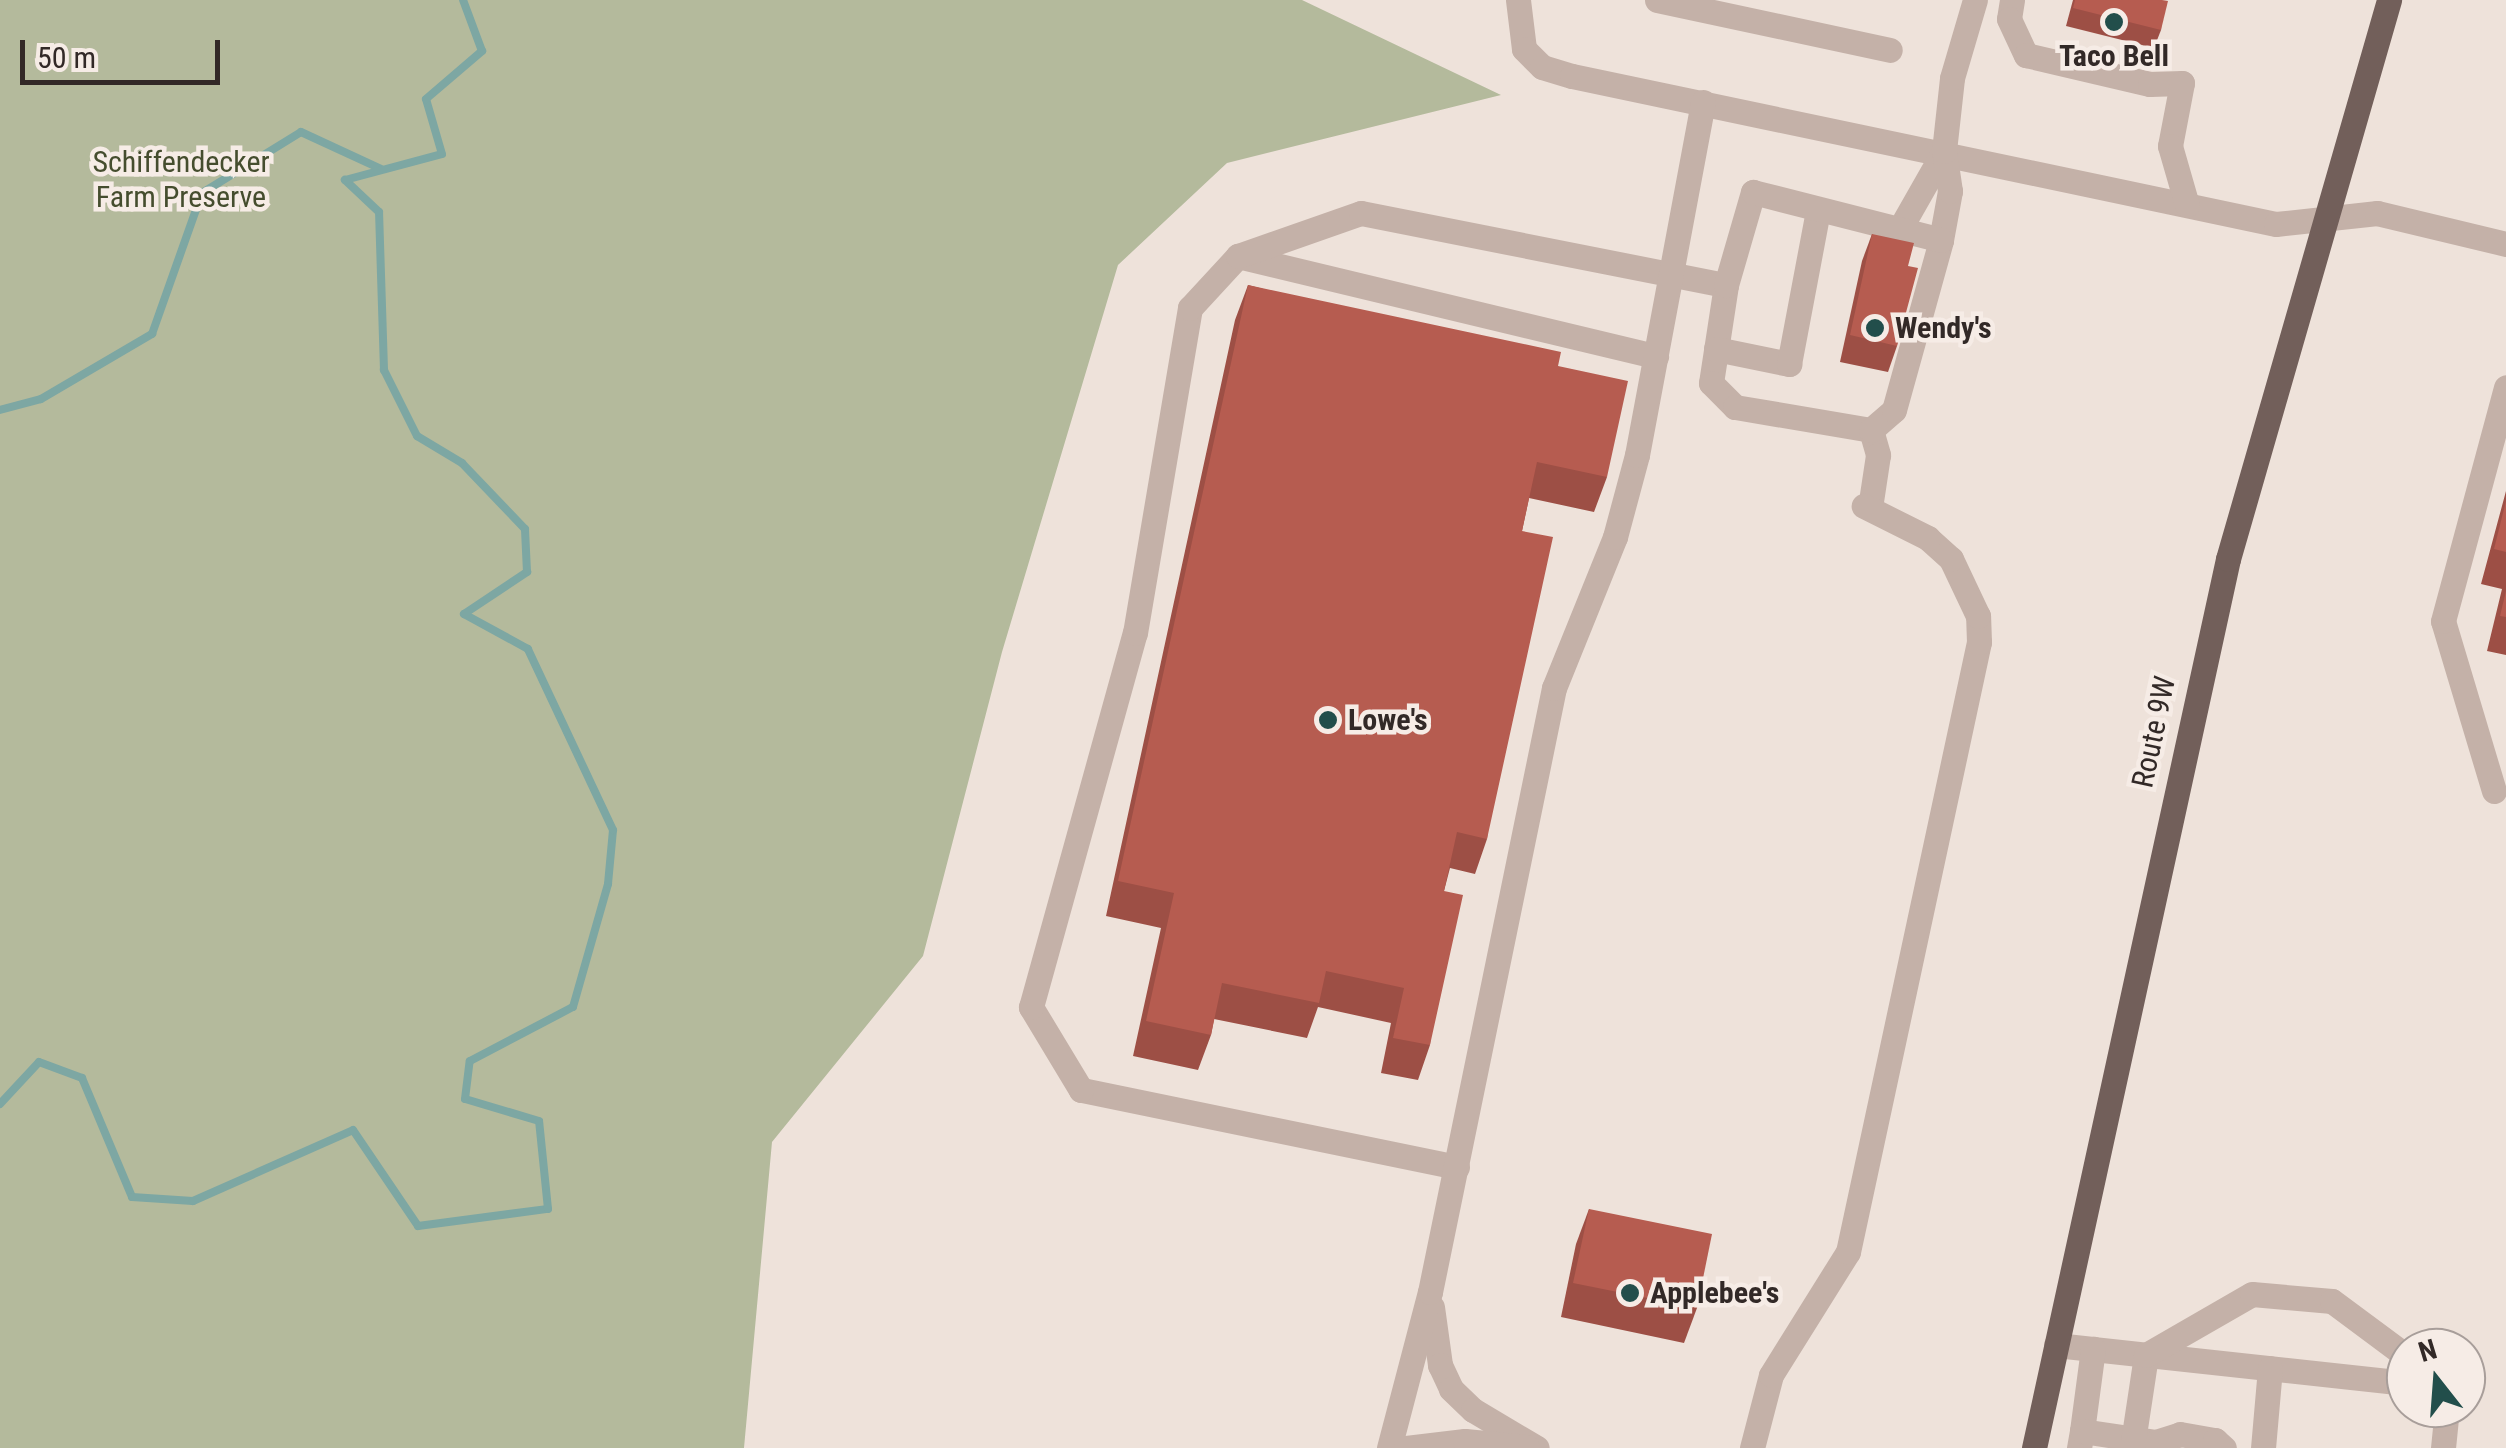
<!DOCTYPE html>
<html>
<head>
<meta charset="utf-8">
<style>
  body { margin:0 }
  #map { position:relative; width:2506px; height:1448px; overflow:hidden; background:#eee2da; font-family:"Roboto Condensed",sans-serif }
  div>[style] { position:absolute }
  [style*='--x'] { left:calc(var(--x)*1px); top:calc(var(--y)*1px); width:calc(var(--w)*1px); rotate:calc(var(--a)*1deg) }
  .green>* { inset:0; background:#b4ba9c }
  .stream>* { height:8px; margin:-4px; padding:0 4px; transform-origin:4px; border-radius:4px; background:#7da7a3 }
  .minor>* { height:25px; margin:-12.5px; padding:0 12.5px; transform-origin:12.5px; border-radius:12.5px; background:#c4b1a8 }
  .major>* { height:25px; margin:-12.5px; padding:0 12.5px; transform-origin:12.5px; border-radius:12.5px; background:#725f5a }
  .wall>* { inset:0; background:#9d4f45 }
  .building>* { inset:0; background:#b65c50 }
  .dots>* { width:28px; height:28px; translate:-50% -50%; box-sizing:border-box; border:5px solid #f6ece6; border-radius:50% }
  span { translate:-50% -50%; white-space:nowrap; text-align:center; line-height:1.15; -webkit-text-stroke:9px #f6ece6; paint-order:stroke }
  .poi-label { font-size:30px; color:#322927; font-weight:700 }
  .left { translate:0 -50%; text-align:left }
  .park-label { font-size:30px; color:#454d2e }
  .street-label { font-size:30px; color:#322927 }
  .north { position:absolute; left:2386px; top:1328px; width:100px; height:100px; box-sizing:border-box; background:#f6ece6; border:2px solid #a89e9a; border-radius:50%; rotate:343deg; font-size:28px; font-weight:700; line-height:40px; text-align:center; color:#322927 }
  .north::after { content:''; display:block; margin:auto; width:35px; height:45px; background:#224e4b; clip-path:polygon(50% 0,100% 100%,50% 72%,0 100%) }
  .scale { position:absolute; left:20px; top:40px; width:200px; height:45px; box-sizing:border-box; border:5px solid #322927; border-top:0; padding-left:12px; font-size:30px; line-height:35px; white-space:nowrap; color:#322927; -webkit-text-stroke:8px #f6ece6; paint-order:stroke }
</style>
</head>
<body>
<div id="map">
  <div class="green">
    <i style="clip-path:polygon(0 0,1302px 0,1501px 95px,1227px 163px,1118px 265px,1002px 652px,923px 956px,772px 1142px,744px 1448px,0 1448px)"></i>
  </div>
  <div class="stream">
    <i style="--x:0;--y:410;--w:42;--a:-15"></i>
    <i style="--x:41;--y:399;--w:129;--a:-30.4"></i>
    <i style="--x:152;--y:334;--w:150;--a:-70.5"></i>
    <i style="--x:202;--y:193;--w:116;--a:-31.6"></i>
    <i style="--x:301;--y:132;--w:88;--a:24.8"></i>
    <i style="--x:0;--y:1104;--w:57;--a:-47.1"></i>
    <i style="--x:39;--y:1062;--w:46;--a:20.4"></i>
    <i style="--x:82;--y:1078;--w:129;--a:67.2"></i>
    <i style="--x:132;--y:1197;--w:61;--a:3.8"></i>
    <i style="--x:193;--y:1201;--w:175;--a:-23.9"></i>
    <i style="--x:353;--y:1130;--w:116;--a:55.9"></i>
    <i style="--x:418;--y:1226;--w:131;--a:-7.5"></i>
    <i style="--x:548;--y:1209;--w:88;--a:-95.8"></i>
    <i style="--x:539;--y:1121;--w:77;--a:-163.4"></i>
    <i style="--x:465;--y:1099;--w:38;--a:-83"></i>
    <i style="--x:470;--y:1061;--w:116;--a:-27.7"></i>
    <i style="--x:573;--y:1007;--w:128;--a:-74.1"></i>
    <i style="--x:608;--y:884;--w:54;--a:-84.7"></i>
    <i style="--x:613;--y:830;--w:200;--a:-115.2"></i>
    <i style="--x:528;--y:649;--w:73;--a:-151.3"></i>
    <i style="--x:464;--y:614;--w:76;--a:-33.7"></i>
    <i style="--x:527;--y:572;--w:43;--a:-92.7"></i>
    <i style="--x:525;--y:529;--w:91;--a:-133.7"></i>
    <i style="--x:462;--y:463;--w:52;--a:-149"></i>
    <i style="--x:417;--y:436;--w:74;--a:-116.6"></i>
    <i style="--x:384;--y:370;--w:158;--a:-91.8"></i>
    <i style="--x:379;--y:212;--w:47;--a:-136.7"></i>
    <i style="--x:345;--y:180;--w:100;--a:-15"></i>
    <i style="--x:442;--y:154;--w:57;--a:-106.2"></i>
    <i style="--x:426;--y:99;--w:74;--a:-40.6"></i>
    <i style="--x:482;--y:51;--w:54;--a:-110.4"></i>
  </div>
  <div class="minor">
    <i style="--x:1518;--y:0;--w:49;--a:83"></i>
    <i style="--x:1524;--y:49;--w:25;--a:45"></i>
    <i style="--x:1542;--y:67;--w:31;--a:17"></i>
    <i style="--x:1572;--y:76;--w:719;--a:11.87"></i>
    <i style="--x:2276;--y:224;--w:102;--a:-6.2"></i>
    <i style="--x:2377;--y:213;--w:133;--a:13.5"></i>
    <i style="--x:1657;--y:0;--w:238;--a:12.1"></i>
    <i style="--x:2012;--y:0;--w:19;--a:99"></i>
    <i style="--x:2009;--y:19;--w:40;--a:65"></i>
    <i style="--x:2026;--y:55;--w:127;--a:13.2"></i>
    <i style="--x:2150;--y:84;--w:32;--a:-2"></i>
    <i style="--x:2182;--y:83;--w:64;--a:100.8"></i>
    <i style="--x:2170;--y:146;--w:61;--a:73.9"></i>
    <i style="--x:1898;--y:232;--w:93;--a:-60.4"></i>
    <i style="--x:1238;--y:256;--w:430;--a:13.5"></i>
    <i style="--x:1726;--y:285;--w:99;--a:98.7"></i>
    <i style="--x:1711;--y:383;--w:34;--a:45"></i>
    <i style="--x:1735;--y:407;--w:138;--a:9.6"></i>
    <i style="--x:1871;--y:430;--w:26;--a:74"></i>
    <i style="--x:1878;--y:455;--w:54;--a:98.6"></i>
    <i style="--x:1716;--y:349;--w:75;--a:11.6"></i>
    <i style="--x:1789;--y:364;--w:157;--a:-79.3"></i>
    <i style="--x:1871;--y:430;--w:30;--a:-41"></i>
    <i style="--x:1894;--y:410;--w:176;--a:-74.5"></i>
    <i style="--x:1941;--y:240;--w:50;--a:-79.6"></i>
    <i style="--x:1950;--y:191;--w:40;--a:-98.5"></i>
    <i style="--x:1944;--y:151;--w:73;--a:-83.7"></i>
    <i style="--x:1952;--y:78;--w:81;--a:-73.6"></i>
    <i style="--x:2494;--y:791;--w:177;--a:-106.7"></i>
    <i style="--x:2443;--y:621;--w:242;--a:-74.9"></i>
    <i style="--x:1457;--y:1167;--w:384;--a:-168.4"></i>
    <i style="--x:1081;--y:1090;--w:97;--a:-121.1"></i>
    <i style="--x:1031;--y:1007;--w:388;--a:-74.5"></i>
    <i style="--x:1135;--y:633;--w:330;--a:-80.4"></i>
    <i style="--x:1190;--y:308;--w:71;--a:-47.3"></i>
    <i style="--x:1238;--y:256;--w:130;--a:-19.3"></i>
    <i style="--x:1361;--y:213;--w:372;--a:11.2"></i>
    <i style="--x:1726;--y:285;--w:97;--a:-73.8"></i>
    <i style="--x:1753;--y:192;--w:194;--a:14.3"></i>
    <i style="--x:1432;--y:1307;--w:59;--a:82.1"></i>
    <i style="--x:1440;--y:1365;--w:26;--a:65"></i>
    <i style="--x:1451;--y:1389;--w:30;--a:44"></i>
    <i style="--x:1473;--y:1410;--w:74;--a:30.7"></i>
    <i style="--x:2056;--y:1345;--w:352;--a:6.2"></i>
    <i style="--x:2082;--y:1431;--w:83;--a:-82.4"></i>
    <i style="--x:1389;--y:1448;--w:161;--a:-75.3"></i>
    <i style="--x:1430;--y:1292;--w:617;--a:-78.4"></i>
    <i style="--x:1554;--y:688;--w:163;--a:-68"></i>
    <i style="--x:1615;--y:537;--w:85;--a:-75"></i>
    <i style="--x:1637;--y:455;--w:359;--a:-79.4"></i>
    <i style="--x:1406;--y:1448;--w:59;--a:-6.8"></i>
    <i style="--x:1465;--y:1441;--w:62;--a:5.5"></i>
    <i style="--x:1752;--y:1448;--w:75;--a:-75.4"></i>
    <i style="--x:1771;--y:1375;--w:145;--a:-58"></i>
    <i style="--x:1848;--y:1252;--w:624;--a:-77.88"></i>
    <i style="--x:1979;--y:642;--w:26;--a:-92"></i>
    <i style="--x:1978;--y:616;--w:63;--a:-115.3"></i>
    <i style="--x:1951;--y:559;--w:31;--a:-138"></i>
    <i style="--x:1928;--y:538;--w:72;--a:-153.4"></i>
    <i style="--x:2079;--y:1448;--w:17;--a:-80"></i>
    <i style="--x:2082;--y:1431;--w:75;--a:8.5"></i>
    <i style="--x:2156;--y:1442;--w:25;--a:-18"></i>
    <i style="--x:2180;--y:1434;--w:36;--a:10"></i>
    <i style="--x:2215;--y:1440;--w:12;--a:42"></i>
    <i style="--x:2132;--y:1448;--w:94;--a:-81.4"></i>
    <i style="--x:2146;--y:1355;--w:122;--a:-29.9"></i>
    <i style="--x:2252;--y:1294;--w:80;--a:5"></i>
    <i style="--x:2332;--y:1301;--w:92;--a:36.6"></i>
    <i style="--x:2263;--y:1448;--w:80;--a:-85"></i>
    <i style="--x:2443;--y:1448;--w:40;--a:-84.3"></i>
  </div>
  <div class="major">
    <i style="--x:2034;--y:1448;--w:910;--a:-77.69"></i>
    <i style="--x:2228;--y:559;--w:582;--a:-73.93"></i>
  </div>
  <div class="wall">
    <i style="clip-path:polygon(2073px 0,2162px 0,2161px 30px,2154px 48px,2066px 26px)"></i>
    <i style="clip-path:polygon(1872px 234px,1908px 266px,1897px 346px,1888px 372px,1840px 362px,1862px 261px)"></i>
    <i style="clip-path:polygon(1248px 285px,1558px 366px,1607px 477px,1594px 512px,1529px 498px,1522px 531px,1487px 839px,1475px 874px,1450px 868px,1444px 891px,1430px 1045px,1418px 1080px,1381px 1073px,1391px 1023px,1318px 1007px,1307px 1038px,1214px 1019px,1211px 1035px,1198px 1070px,1133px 1056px,1161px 928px,1106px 916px,1235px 320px)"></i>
    <i style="clip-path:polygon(2506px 491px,2506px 655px,2487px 651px,2502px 589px,2481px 584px)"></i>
    <i style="clip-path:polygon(1589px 1209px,1697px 1308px,1684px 1343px,1561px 1317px,1576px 1244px)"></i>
  </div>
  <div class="building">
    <i style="clip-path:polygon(2075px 0,2162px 0,2168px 1px,2161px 30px,2073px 8px)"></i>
    <i style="clip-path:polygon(1872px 234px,1914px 243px,1908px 266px,1918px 268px,1897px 346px,1850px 335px)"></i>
    <i style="clip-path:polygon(1248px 285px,1561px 352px,1558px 366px,1628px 381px,1607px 477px,1537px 462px,1522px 531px,1553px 537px,1487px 839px,1457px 832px,1444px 891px,1463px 895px,1430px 1045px,1393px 1038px,1404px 988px,1326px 971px,1319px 1003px,1222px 983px,1211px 1035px,1146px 1021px,1174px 893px,1118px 881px)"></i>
    <i style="clip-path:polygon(2506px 501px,2506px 552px,2494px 549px)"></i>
    <i style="clip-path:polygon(2506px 591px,2506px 617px,2500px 616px)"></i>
    <i style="clip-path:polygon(1589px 1209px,1712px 1234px,1697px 1308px,1573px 1283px)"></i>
  </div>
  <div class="dots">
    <i style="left:2114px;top:22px;background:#224e4b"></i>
    <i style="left:1875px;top:328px;background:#224e4b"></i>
    <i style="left:1328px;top:720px;background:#224e4b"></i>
    <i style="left:1630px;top:1293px;background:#224e4b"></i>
  </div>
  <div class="poi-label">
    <span style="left:2114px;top:56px">Taco Bell</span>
    <span class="left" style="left:1895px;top:328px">Wendy's</span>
    <span class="left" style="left:1348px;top:720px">Lowe's</span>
    <span class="left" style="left:1650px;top:1293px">Applebee's</span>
  </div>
  <div class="park-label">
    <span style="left:181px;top:179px">Schiffendecker<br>Farm Preserve</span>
  </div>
  <div class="street-label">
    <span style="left:2154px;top:732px;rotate:-78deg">Route 9W</span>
  </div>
  <div class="north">N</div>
  <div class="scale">50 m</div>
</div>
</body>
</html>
